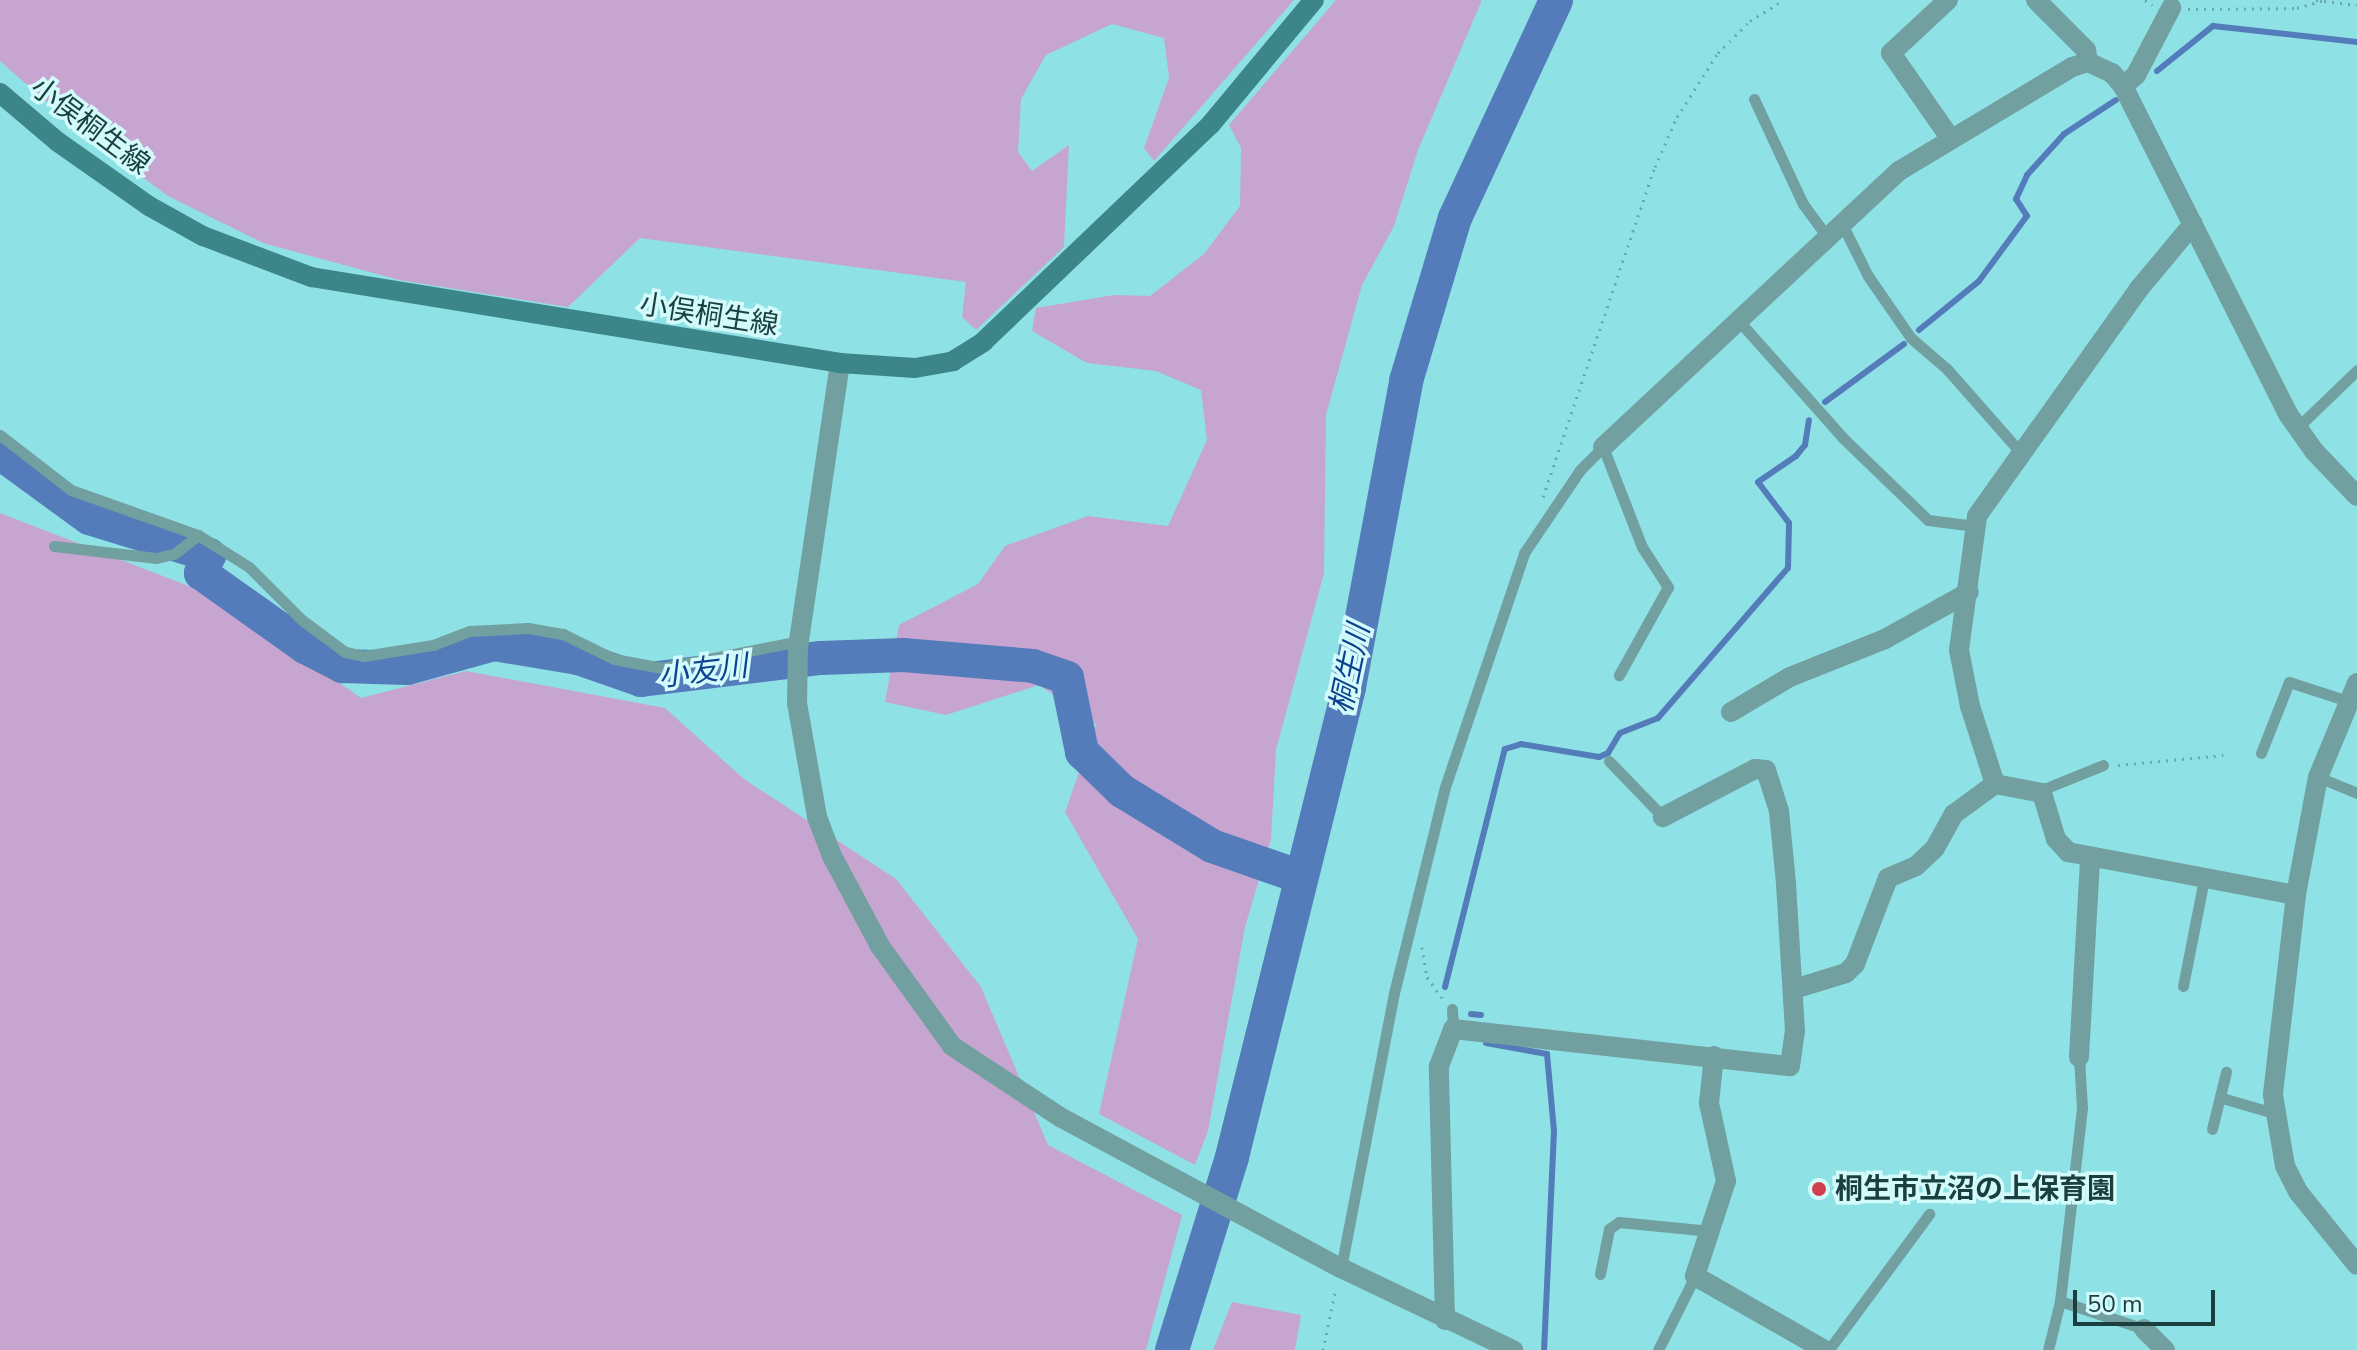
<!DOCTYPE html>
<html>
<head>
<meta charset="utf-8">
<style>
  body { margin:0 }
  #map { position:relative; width:2357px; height:1350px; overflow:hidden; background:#8ee2e5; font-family:"Nunito Sans","Noto Sans JP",sans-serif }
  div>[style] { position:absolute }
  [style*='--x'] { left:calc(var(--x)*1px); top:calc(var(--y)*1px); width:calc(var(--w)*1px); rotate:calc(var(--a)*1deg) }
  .green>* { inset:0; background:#c7a5d1 }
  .stream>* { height:6px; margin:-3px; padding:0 3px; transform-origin:3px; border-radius:3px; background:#547cba }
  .river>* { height:34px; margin:-17px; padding:0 17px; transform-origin:17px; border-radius:17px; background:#547cba }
  .path>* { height:3px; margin-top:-1.5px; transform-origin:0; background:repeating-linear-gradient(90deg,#67abad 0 2px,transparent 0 8px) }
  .service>* { height:11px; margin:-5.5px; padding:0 5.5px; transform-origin:5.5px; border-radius:5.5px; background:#729fa0 }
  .minor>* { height:20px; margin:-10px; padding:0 10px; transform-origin:10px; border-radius:10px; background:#729fa0 }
  .tertiary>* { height:20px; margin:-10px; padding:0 10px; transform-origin:10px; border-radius:10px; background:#729fa0 }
  .secondary>* { height:20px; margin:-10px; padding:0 10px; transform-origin:10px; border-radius:10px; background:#3c8588 }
  .dots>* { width:22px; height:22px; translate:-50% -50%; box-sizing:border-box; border:4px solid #d3fbfc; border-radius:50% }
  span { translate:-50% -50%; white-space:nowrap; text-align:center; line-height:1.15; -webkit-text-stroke:7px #d3fbfc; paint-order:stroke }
  .street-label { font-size:28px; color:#1b3e3f }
  .poi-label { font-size:28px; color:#1b3e3f; font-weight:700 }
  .left { translate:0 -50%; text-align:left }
  .water-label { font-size:30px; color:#0e428e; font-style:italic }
  .scale { position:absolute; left:2073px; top:1290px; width:142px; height:36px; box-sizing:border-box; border:4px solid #1b3e3f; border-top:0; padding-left:10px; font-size:24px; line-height:28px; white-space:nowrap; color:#1b3e3f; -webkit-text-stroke:6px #d3fbfc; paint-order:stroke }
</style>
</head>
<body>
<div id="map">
  <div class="green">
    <i style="clip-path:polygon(0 0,1294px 0,1154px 161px,1144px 148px,1169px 78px,1164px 38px,1112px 24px,1046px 55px,1021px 99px,1018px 152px,1032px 171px,1069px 145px,1064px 247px,976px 330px,962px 317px,966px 282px,640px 238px,568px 307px,399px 280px,263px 243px,168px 196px,81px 132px,0 61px)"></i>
    <i style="clip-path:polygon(1336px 0,1482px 0,1418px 150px,1394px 226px,1362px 285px,1326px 415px,1324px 573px,1276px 750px,1271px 839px,1245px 927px,1208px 1131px,1195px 1165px,1099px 1114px,1138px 939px,1065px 812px,1096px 724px,1039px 685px,946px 715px,885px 702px,899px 625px,978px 584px,1005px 546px,1088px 516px,1168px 526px,1207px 440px,1201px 390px,1156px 371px,1087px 363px,1032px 331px,1036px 308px,1114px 295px,1150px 296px,1204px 254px,1240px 206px,1241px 148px,1229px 125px)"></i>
    <i style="clip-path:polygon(0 513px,217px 597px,361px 698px,466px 671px,665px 708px,744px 779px,896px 879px,981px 987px,1048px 1145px,1182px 1215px,1146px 1350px,0 1350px)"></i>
    <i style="clip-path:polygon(1232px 1302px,1301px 1315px,1295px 1350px,1213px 1350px)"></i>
  </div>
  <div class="stream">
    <i style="--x:2157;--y:71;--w:72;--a:-38.8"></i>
    <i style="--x:2213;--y:26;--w:145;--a:6.3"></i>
    <i style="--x:1919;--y:330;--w:77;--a:-39.2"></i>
    <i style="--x:1979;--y:281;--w:81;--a:-53.6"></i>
    <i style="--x:2027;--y:216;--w:20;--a:-123"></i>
    <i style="--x:2016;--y:199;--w:26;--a:-65"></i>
    <i style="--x:2027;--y:175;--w:55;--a:-47.9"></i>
    <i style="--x:2064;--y:134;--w:62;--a:-33.2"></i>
    <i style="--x:1825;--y:402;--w:98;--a:-36.3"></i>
    <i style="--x:1445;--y:987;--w:245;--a:-75.9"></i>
    <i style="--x:1505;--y:749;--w:17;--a:-17"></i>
    <i style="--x:1521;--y:744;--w:79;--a:9.5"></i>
    <i style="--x:1599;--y:757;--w:10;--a:-24"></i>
    <i style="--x:1608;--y:753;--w:23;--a:-59"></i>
    <i style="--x:1620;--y:733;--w:41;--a:-21.5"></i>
    <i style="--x:1658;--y:718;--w:198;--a:-49.1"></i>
    <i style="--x:1788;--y:568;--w:45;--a:-88.7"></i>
    <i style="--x:1789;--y:523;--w:51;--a:-127.1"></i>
    <i style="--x:1758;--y:482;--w:46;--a:-34.4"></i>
    <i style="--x:1796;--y:456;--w:14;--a:-51"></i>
    <i style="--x:1805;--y:445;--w:25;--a:-81"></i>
    <i style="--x:1471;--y:1014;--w:10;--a:6"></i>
    <i style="--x:1486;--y:1043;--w:62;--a:10.2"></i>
    <i style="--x:1547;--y:1054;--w:77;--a:84.8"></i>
    <i style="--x:1554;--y:1131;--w:219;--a:92.6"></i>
  </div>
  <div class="river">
    <i style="--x:0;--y:453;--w:110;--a:36.1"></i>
    <i style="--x:89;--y:518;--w:126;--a:17.1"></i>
    <i style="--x:209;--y:555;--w:20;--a:114"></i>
    <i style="--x:201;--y:573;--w:128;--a:35.4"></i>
    <i style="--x:305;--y:647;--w:42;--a:27.2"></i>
    <i style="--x:342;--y:666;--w:65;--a:1.8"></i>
    <i style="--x:407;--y:668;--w:90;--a:-15.4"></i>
    <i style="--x:494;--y:644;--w:85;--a:9.5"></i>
    <i style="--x:578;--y:658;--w:67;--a:19.2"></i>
    <i style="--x:641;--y:680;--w:181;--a:-7"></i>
    <i style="--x:821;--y:658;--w:82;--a:-2.1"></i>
    <i style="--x:903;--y:655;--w:130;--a:4.8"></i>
    <i style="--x:1033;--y:666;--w:36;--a:19"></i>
    <i style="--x:1067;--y:678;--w:76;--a:78.5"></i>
    <i style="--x:1082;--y:752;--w:56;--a:44.3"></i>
    <i style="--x:1122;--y:791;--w:105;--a:31.4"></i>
    <i style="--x:1212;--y:846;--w:94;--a:19.2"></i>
    <i style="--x:1172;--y:1350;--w:202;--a:-72.7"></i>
    <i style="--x:1232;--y:1157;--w:484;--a:-76"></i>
    <i style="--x:1349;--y:687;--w:311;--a:-79.4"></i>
    <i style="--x:1406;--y:381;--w:170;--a:-73.3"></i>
    <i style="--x:1455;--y:218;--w:240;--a:-65.1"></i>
  </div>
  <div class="path">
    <i style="--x:2145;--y:0;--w:9;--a:32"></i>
    <i style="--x:2316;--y:0;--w:41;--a:7"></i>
    <i style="--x:2188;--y:9;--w:109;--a:-0.5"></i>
    <i style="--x:2297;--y:8;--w:26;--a:-16"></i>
    <i style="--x:1543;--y:497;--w:348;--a:-71.3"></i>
    <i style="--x:1655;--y:167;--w:55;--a:-66.3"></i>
    <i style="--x:1677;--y:117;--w:76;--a:-57.4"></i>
    <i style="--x:1718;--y:53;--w:45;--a:-45"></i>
    <i style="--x:1750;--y:21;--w:39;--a:-32"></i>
    <i style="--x:2118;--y:765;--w:106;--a:-5.4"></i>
    <i style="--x:1422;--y:947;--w:30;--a:81"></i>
    <i style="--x:1427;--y:977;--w:26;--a:54"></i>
    <i style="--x:1323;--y:1350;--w:64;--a:-78.3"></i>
  </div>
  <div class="service">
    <i style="--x:1754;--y:99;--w:116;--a:65"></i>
    <i style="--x:1803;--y:204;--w:42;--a:53.7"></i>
    <i style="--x:1842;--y:224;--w:58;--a:63.4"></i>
    <i style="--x:1868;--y:276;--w:75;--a:55.3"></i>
    <i style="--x:1911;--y:338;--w:48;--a:40.7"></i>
    <i style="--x:1947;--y:369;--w:113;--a:48.6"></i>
    <i style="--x:1738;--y:320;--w:158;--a:48.3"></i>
    <i style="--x:1843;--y:438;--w:118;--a:44"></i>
    <i style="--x:1928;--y:520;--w:47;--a:7.3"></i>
    <i style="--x:2297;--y:428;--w:83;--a:-44"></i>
    <i style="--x:0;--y:435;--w:90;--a:37.8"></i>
    <i style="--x:71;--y:490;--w:135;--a:19.5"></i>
    <i style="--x:198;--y:535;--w:60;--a:32.1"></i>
    <i style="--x:249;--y:567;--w:75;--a:45"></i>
    <i style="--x:302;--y:620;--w:54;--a:36.7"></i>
    <i style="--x:345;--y:652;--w:19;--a:12"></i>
    <i style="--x:364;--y:656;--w:70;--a:-9.1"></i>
    <i style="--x:433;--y:645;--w:40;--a:-21"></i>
    <i style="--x:470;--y:631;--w:58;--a:-3"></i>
    <i style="--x:528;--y:628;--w:36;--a:10"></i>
    <i style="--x:563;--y:634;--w:57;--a:26.1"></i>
    <i style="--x:614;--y:659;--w:49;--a:10.6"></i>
    <i style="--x:662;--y:668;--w:140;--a:-11.1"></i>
    <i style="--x:54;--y:546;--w:103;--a:6.7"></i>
    <i style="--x:156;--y:558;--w:18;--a:-13"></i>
    <i style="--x:174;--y:554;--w:31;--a:-38"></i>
    <i style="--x:2261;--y:753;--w:76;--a:-68.5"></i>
    <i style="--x:2289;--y:682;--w:62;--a:17.9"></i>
    <i style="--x:1609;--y:761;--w:78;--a:46"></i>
    <i style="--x:2318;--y:777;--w:42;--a:22.3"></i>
    <i style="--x:2039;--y:791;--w:69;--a:-22.1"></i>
    <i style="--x:2183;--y:986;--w:109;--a:-78.9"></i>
    <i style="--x:1452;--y:1009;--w:20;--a:87"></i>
    <i style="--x:2222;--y:1098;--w:54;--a:16.1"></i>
    <i style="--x:2212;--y:1129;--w:59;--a:-76.2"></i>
    <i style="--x:1341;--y:1268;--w:280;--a:-79.1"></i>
    <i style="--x:1394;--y:993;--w:212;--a:-76.1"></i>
    <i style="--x:1445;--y:787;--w:247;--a:-71.3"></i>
    <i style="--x:1524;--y:553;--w:100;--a:-56"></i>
    <i style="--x:1580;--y:470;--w:33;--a:-45"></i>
    <i style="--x:1603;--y:447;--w:107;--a:68.7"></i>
    <i style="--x:1642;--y:547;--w:48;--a:57"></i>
    <i style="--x:1668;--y:587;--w:101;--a:119.1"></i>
    <i style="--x:1600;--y:1274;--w:46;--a:-78.7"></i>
    <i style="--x:1609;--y:1229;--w:12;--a:-35"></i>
    <i style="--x:1619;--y:1222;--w:92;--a:5.6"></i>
    <i style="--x:2060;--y:1301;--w:89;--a:18.4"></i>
    <i style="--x:1823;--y:1349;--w:7;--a:-8"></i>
    <i style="--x:1830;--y:1348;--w:167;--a:-53.5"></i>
    <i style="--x:1658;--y:1350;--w:83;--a:-63.4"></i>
    <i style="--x:2048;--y:1350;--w:50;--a:-76.2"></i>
    <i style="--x:2060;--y:1301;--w:194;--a:-83.5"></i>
    <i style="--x:2082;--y:1108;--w:51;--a:-93.4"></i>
  </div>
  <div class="minor">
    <i style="--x:1948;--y:0;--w:78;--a:137.1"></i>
    <i style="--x:1891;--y:53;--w:103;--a:55.2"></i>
    <i style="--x:2036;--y:0;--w:71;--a:45"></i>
    <i style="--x:2086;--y:50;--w:12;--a:81"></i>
    <i style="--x:2123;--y:86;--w:17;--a:-40"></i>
    <i style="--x:2136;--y:75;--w:76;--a:-62.4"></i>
    <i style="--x:1603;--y:447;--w:405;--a:-43"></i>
    <i style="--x:1899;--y:171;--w:202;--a:-31"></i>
    <i style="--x:2072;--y:67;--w:17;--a:-17"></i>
    <i style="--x:2088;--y:62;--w:26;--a:25"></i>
    <i style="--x:2112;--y:73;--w:17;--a:50"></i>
    <i style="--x:2123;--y:86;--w:367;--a:63.3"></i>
    <i style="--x:2288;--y:414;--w:45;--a:54.9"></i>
    <i style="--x:2314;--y:451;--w:62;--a:46.3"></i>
    <i style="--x:2357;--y:683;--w:102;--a:112.5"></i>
    <i style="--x:2318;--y:777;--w:120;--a:100.6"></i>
    <i style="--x:2296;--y:895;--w:201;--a:96.6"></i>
    <i style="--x:2273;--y:1095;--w:72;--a:80.4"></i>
    <i style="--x:2285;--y:1166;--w:30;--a:63"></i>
    <i style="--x:2299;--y:1193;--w:92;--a:51.1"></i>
    <i style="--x:1731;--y:712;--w:69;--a:-30.7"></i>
    <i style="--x:1790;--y:677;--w:102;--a:-21.8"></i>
    <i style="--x:1885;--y:639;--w:96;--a:-29.2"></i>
    <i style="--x:1995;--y:784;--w:82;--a:-107.8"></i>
    <i style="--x:1970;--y:706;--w:57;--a:-101.1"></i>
    <i style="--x:1959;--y:650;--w:135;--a:-82.3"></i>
    <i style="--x:1977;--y:516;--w:277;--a:-54.5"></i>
    <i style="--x:2138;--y:290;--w:86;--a:-50.2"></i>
    <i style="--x:1995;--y:784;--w:48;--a:10.8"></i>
    <i style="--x:2042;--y:793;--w:48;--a:73.1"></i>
    <i style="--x:2056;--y:839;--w:18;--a:47"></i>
    <i style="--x:2068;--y:852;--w:232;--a:10.7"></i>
    <i style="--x:1794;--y:989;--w:54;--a:-17.1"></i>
    <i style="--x:1846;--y:973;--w:13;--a:-45"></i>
    <i style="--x:1855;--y:964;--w:92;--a:-69"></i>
    <i style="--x:1888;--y:878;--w:30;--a:-23"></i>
    <i style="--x:1916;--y:866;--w:26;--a:-43"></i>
    <i style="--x:1935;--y:848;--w:39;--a:-61"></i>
    <i style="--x:1954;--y:814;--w:51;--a:-36.2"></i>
    <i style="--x:1714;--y:1056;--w:47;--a:96.1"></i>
    <i style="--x:1709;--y:1103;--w:80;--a:77.7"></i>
    <i style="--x:1726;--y:1181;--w:100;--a:108.1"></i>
    <i style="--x:1695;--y:1276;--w:147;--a:29.7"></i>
    <i style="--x:2079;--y:1057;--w:197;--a:-86.8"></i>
    <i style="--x:1445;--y:1320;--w:254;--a:-91.4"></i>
    <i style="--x:1439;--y:1066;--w:40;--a:-69"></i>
    <i style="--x:1453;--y:1029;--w:339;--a:6.3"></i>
    <i style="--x:1790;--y:1066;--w:35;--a:-82"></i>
    <i style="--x:1795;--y:1031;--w:148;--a:-93.5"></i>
    <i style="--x:1786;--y:883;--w:72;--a:-95.6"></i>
    <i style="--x:1779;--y:811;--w:43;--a:-107.6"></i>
    <i style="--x:1766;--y:770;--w:11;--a:-175"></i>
    <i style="--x:1755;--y:769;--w:104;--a:152.4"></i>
    <i style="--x:2144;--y:1329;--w:30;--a:45"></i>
  </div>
  <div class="tertiary">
    <i style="--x:840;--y:363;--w:288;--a:98.4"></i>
    <i style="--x:798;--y:648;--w:55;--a:91"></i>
    <i style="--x:797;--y:703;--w:116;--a:80"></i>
    <i style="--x:817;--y:817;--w:42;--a:69"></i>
    <i style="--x:832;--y:856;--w:102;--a:61.9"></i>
    <i style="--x:880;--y:946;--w:123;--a:54.2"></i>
    <i style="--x:952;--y:1046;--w:129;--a:33.3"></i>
    <i style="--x:1060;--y:1117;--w:319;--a:28.3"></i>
    <i style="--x:1341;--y:1268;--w:191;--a:25.5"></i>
  </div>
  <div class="secondary">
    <i style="--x:0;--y:93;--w:76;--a:40.2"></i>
    <i style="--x:58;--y:142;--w:111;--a:35.1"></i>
    <i style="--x:149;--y:206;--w:62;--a:29.1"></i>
    <i style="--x:203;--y:236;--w:116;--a:20.8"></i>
    <i style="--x:311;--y:277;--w:536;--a:9.23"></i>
    <i style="--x:840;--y:363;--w:75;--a:3.8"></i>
    <i style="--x:915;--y:368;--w:39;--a:-10"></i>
    <i style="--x:953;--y:361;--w:36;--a:-32"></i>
    <i style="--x:983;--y:342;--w:315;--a:-43.7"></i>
    <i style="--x:1211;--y:124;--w:161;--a:-50.3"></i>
  </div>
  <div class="dots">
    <i style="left:1819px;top:1189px;background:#d0404f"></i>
  </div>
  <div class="street-label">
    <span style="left:90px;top:126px;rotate:37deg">小俣桐生線</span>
    <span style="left:709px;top:315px;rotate:9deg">小俣桐生線</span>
  </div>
  <div class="poi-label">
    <span class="left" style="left:1835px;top:1189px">桐生市立沼の上保育園</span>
  </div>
  <div class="water-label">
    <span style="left:1351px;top:669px;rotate:-78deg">桐生川</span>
    <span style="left:703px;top:672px;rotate:-7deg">小友川</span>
  </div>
  <div class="scale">50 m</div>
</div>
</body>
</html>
